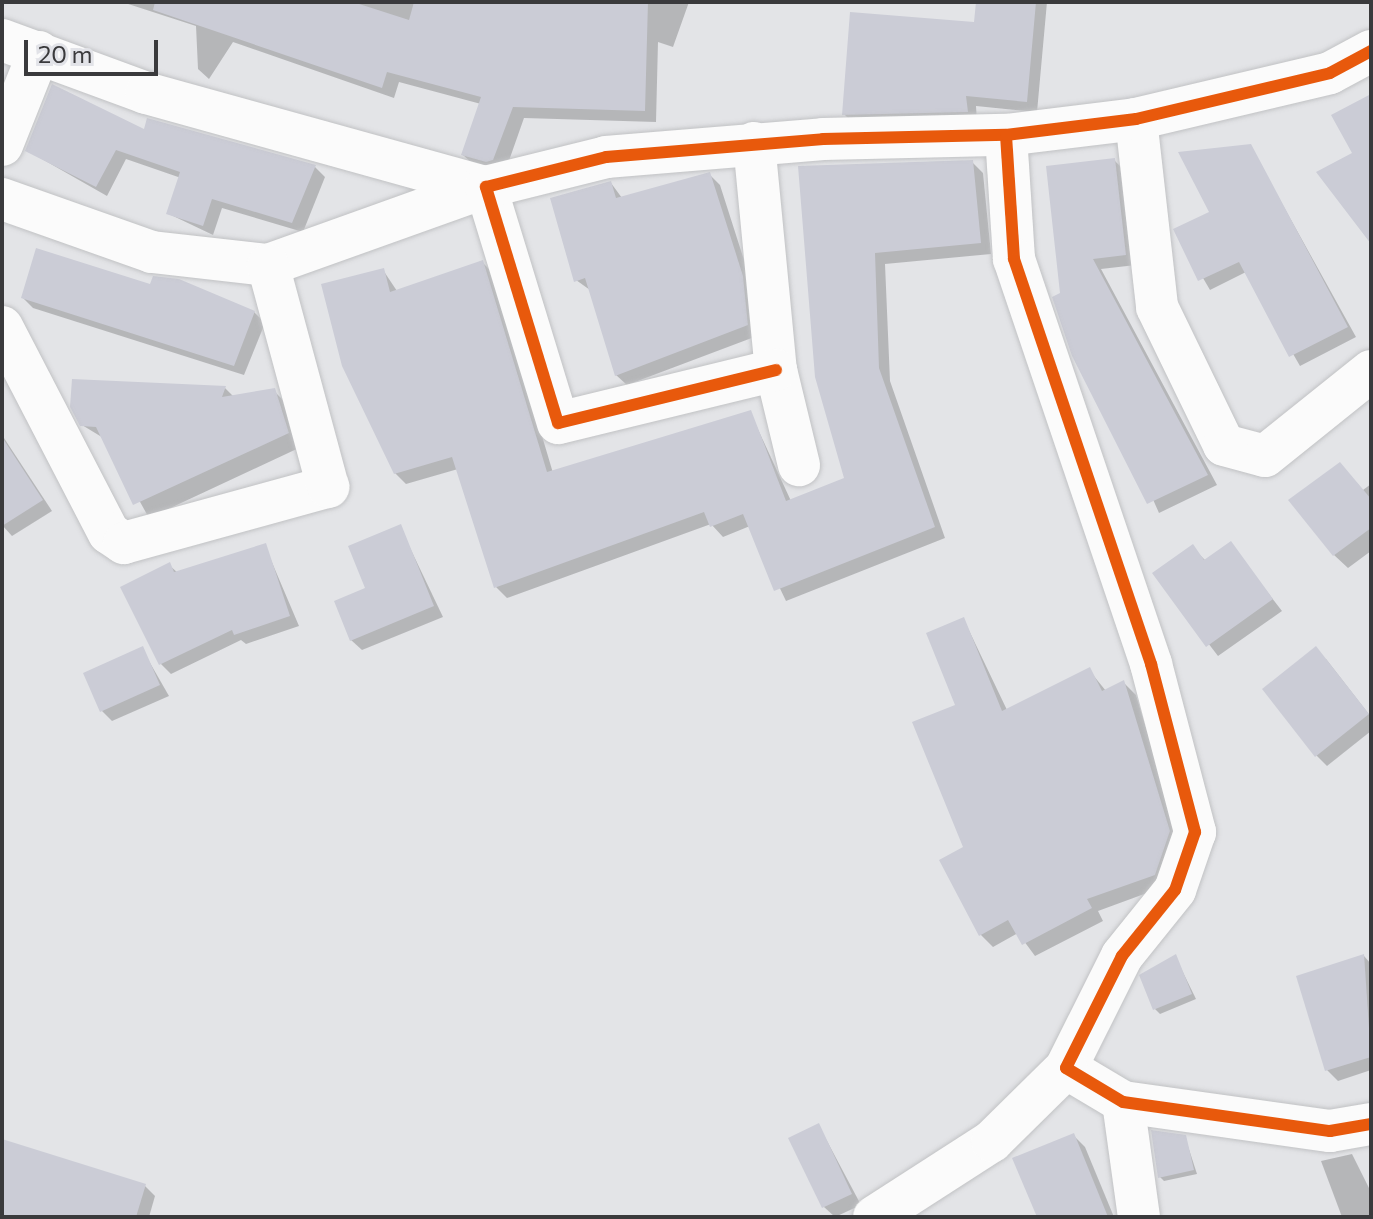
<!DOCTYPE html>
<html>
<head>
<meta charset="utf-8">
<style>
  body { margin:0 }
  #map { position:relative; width:1373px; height:1219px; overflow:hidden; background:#e3e4e7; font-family:Commissioner,sans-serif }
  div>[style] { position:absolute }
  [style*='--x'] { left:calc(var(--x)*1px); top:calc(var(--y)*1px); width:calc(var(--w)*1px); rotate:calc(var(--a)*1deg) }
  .shadow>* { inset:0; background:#0003 }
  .building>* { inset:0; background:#cbccd6 }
  .roads { filter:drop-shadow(0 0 2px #c1c2c4) drop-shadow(0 0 2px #c1c2c4) }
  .minor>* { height:42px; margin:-21px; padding:0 21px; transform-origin:21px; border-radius:21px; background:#fbfbfb }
  .cycleway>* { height:12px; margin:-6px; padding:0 6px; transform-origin:6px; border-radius:6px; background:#e8590c }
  span { translate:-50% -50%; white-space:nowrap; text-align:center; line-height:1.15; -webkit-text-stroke:6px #e2e3e8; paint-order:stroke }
  .frame { position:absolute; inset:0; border:4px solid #3a3a3c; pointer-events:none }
  .scale { position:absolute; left:24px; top:40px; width:134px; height:36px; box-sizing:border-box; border:4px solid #3a3a3c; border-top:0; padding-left:10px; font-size:24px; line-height:28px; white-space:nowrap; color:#3a3a3c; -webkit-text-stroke:6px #e2e3e8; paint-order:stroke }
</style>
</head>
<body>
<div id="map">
  <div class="shadow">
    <i style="clip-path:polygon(122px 2px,406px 2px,543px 39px,556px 2px,689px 2px,673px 47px,658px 42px,656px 122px,524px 118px,505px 172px,475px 166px,463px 155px,481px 104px,399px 82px,394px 98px,233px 42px,209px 79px,198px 69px,196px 26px)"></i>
    <i style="clip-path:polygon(978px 2px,1047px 2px,1037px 112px,976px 106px,977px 122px,854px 124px,844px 114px,976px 24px)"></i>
    <i style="clip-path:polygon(145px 132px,315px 167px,325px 177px,303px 232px,222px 208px,213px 235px,169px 214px,181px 178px,126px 159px,107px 196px,28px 151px)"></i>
    <i style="clip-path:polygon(1250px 146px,1356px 337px,1300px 366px,1246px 272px,1210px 290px,1175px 230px,1211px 212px)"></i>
    <i style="clip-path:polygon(1115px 161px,1125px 171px,1136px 265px,1101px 269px,1217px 485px,1159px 513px,1062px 294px)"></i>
    <i style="clip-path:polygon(972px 162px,983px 173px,991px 254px,885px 264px,890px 381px,945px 538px,786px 601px,750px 526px,723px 537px,711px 524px,507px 598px,496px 587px,458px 469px,406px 484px,395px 473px,383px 270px,397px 291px,483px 263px,494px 274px,553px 473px,750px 412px,791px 501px,847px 479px,800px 168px)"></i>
    <i style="clip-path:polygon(710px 175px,720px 185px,753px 288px,757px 336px,627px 385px,616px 375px,590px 290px,576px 280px,611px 183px,622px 198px)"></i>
    <i style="clip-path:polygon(151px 287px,254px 312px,265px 323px,244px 375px,33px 308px,23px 298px)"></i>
    <i style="clip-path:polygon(225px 388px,234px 397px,274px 391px,288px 405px,301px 447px,149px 518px,105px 439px,82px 425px)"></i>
    <i style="clip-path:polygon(2px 435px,52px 511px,12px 536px,2px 525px)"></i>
    <i style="clip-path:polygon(1340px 464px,1363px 490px,1371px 484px,1371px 551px,1348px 568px,1334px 555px)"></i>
    <i style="clip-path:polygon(400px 527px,443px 617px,362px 650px,351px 640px)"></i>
    <i style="clip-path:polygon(1230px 544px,1282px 611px,1218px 656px,1155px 574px,1192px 547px,1206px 561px)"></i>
    <i style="clip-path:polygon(265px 546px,299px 626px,246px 644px,241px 640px,171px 674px,161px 664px,169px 565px,178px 573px)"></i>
    <i style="clip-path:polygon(964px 620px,1007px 710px,1089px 670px,1106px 691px,1124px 683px,1136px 695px,1181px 844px,1166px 886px,1098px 911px,1103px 921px,1035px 956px,1018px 933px,993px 947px,981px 935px,965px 848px,957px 706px)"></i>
    <i style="clip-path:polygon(142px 649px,169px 696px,112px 721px,101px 710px)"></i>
    <i style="clip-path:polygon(1326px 659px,1371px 717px,1371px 731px,1327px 766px,1316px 755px)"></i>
    <i style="clip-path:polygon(1175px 956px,1196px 999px,1160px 1014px,1155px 1009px)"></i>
    <i style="clip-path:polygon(1364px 956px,1371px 964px,1371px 1070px,1338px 1081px,1327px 1070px)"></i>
    <i style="clip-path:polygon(819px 1126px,861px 1205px,835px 1217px,824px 1207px)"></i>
    <i style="clip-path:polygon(1073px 1135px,1085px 1147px,1114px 1217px,1039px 1217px)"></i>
    <i style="clip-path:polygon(1185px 1137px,1197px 1174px,1164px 1181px,1160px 1177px)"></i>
    <i style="clip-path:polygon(2px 1141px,145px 1186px,155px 1196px,149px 1217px,2px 1217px)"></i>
    <i style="clip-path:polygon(1352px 1154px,1371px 1192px,1371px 1217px,1342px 1217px,1321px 1161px)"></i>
  </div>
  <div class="building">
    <i style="clip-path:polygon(155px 2px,353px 2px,409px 20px,414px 2px,648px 2px,645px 111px,513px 107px,493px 160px,486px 162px,461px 155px,481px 97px,387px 72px,382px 88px,153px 10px)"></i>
    <i style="clip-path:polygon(976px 2px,1036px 2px,1027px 102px,966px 96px,968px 112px,842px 115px,850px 12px,974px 22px)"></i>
    <i style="clip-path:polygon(52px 84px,144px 129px,147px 118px,316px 165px,292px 223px,212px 199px,203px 226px,166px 214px,180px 172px,116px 150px,96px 187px,25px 151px)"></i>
    <i style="clip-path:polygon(1371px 94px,1371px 244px,1316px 172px,1352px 153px,1331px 115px)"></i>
    <i style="clip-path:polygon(1251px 144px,1348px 327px,1289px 357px,1239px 262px,1198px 281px,1173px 229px,1209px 212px,1178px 152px)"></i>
    <i style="clip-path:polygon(1115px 158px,1126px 255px,1093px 259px,1208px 475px,1147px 504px,1072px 356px,1052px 297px,1060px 293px,1046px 166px)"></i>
    <i style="clip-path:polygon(973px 160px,981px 243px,875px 253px,879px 368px,935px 527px,774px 591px,743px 514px,710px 527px,704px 512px,494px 588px,452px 457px,394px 474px,342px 366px,321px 284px,384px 268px,390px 292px,483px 260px,547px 472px,751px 410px,786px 501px,844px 478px,815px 377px,798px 166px)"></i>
    <i style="clip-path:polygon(710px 172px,743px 276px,748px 325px,615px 376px,585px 278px,574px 282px,550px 198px,611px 181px,616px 198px)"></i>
    <i style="clip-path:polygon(36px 248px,150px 284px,153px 276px,179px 279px,255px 311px,234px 366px,21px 298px)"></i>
    <i style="clip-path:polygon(72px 379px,226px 386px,222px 397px,275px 388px,289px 433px,133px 505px,96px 427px,80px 426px,70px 407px)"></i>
    <i style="clip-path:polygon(2px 437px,43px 500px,2px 526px)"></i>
    <i style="clip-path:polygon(1340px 462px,1371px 499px,1371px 528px,1333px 556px,1288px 500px)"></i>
    <i style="clip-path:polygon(401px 524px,434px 606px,350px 641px,334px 601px,365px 588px,348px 546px)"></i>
    <i style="clip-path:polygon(1231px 541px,1273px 599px,1206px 647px,1152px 573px,1193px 544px,1204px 560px)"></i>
    <i style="clip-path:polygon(266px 543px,290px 616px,234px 635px,232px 630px,159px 665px,120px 587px,170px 562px,174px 572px)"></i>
    <i style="clip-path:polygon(964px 617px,1002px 711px,1090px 667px,1102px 691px,1124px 680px,1170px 831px,1155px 875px,1087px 899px,1092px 908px,1022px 945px,1008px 920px,979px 936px,939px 860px,963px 847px,912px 722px,955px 705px,926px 633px)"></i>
    <i style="clip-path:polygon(143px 646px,160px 685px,100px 712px,83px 673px)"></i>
    <i style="clip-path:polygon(1316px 646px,1369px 714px,1315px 757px,1262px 689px)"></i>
    <i style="clip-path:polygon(1176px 954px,1192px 994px,1153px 1010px,1139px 975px)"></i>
    <i style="clip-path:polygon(1364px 954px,1371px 1057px,1325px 1071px,1296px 976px)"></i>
    <i style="clip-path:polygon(819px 1123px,852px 1194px,822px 1208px,788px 1138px)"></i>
    <i style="clip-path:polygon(1151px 1130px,1186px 1135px,1194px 1170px,1158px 1178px)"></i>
    <i style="clip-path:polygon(1074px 1133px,1108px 1217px,1037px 1217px,1012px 1158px)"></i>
    <i style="clip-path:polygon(2px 1139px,146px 1184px,136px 1217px,2px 1217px)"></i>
  </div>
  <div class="roads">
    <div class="minor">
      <i style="--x:2;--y:40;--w:153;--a:20.2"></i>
      <i style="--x:146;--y:93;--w:353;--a:15.5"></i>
      <i style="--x:1136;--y:119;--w:189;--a:83.6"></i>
      <i style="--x:1157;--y:307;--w:153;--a:64.1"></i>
      <i style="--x:1224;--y:445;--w:42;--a:15"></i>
      <i style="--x:1265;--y:456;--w:136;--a:-38.7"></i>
      <i style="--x:1006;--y:135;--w:124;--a:86.3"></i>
      <i style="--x:1014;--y:259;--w:428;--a:71.3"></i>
      <i style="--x:1151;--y:664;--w:174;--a:75.3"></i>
      <i style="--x:1195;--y:832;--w:61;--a:109"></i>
      <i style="--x:1175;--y:890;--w:85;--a:128.8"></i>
      <i style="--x:1122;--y:956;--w:125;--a:116.6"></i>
      <i style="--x:1066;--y:1068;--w:66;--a:30.8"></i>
      <i style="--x:1123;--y:1102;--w:209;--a:8"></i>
      <i style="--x:1330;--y:1131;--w:42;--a:-9.7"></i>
      <i style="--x:754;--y:143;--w:228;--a:84.5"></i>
      <i style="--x:776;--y:370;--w:98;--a:76.4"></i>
      <i style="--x:2;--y:145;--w:100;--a:-68.3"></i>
      <i style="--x:2;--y:199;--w:159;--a:19.5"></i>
      <i style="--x:152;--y:252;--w:117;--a:6.4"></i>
      <i style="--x:268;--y:265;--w:232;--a:-19.7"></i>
      <i style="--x:2;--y:327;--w:232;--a:62.6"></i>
      <i style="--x:109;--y:533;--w:18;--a:34"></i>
      <i style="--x:124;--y:543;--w:212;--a:-15.4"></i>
      <i style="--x:328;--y:487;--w:230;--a:-105.1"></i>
      <i style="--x:776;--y:370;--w:224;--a:166.3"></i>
      <i style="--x:558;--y:423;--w:247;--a:-107"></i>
      <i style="--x:486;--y:187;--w:124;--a:-14"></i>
      <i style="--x:606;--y:157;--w:218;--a:-4.7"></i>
      <i style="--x:823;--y:139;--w:183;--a:-1.3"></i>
      <i style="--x:1006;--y:135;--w:131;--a:-7"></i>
      <i style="--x:1136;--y:119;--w:199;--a:-13.3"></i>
      <i style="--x:1330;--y:73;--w:47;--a:-28.2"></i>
      <i style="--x:1123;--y:1102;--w:116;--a:82.1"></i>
      <i style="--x:874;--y:1217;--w:140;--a:-32.8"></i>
      <i style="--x:992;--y:1141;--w:104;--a:-44.6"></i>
    </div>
  </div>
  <div class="cycleway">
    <i style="--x:1006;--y:135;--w:124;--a:86.3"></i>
    <i style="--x:1014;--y:259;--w:428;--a:71.3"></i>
    <i style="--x:1151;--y:664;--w:174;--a:75.3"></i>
    <i style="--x:1195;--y:832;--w:61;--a:109"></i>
    <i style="--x:1175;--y:890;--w:85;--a:128.8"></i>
    <i style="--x:1122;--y:956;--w:125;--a:116.6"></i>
    <i style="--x:1066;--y:1068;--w:66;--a:30.8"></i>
    <i style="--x:1123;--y:1102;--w:209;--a:8"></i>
    <i style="--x:1330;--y:1131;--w:42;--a:-9.7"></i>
    <i style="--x:776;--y:370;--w:224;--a:166.3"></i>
    <i style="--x:558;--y:423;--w:247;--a:-107"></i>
    <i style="--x:486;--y:187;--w:124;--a:-14"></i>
    <i style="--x:606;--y:157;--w:218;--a:-4.7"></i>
    <i style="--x:823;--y:139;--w:183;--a:-1.3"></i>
    <i style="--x:1006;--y:135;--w:131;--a:-7"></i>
    <i style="--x:1136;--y:119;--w:199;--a:-13.3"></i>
    <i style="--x:1330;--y:73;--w:47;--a:-28.2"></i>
  </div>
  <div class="frame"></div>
  <div class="scale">20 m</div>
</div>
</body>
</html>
